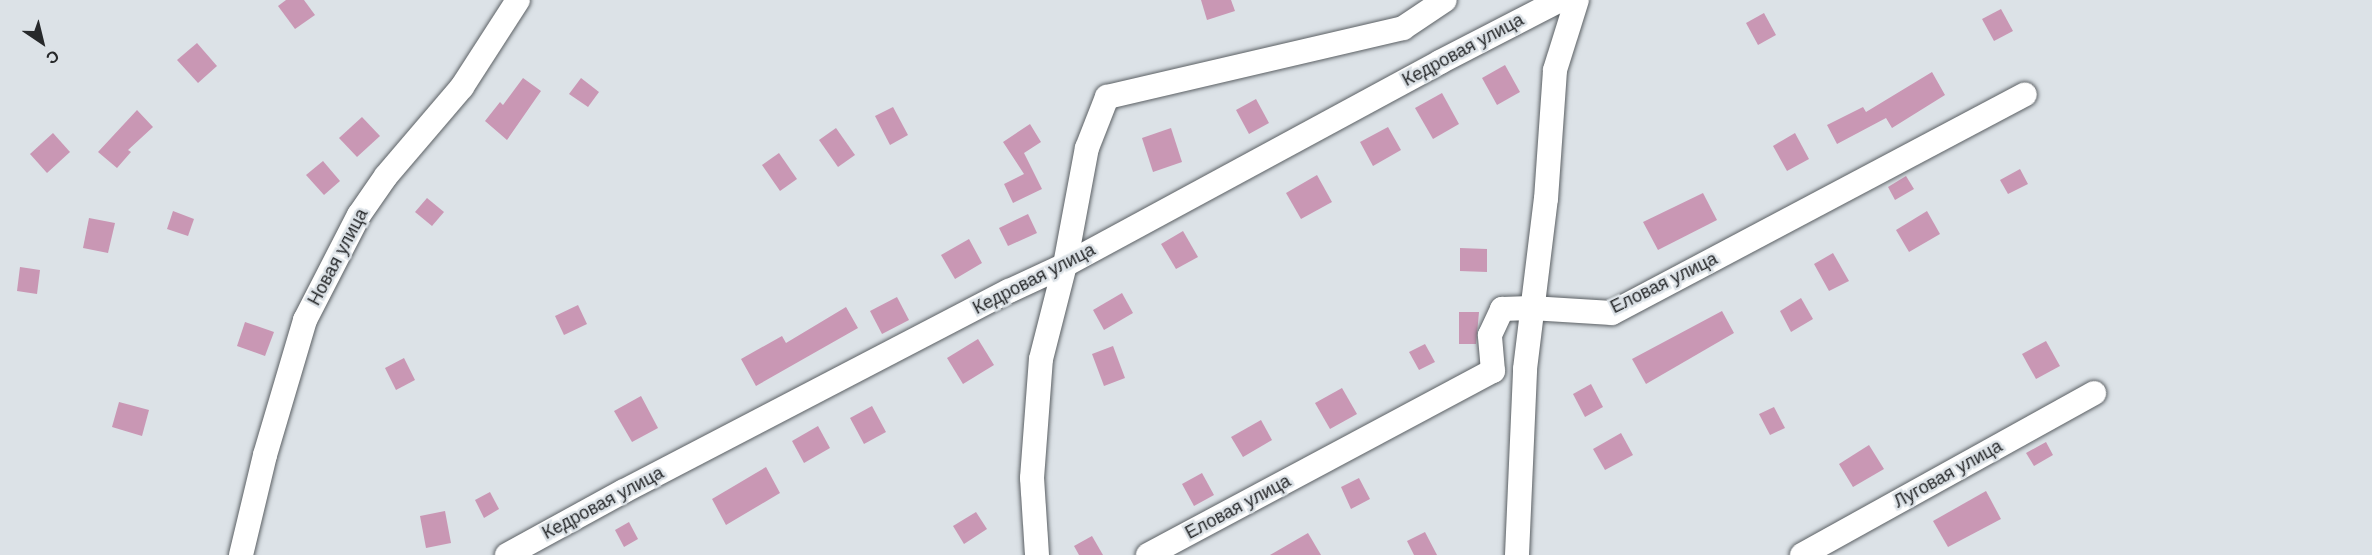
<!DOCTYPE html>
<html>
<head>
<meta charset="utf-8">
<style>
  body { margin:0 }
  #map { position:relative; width:2372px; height:555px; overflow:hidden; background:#dce2e7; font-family:Arial,sans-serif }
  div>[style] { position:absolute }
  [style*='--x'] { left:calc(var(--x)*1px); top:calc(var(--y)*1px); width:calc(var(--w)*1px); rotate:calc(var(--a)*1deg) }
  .building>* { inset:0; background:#c997b4 }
  .roads { filter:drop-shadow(0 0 2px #5b6064) drop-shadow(0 0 2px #5b6064) }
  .minor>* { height:24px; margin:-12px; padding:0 12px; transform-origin:12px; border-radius:12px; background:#fff }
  span { translate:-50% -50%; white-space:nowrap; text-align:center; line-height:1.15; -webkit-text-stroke:5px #dce2e7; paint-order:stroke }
  .street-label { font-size:18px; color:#27292b }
  .north { position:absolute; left:12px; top:12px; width:60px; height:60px; -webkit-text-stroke:4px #dce2e7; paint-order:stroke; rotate:145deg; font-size:16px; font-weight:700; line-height:24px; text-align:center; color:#27292b }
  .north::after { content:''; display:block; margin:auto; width:21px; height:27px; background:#27292b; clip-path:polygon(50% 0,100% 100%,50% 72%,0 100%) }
</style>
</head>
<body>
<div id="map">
  <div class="building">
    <i style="clip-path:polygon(286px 0,304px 0,315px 15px,295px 29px,278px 6px)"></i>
    <i style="clip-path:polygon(1201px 0,1231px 0,1235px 11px,1207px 20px)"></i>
    <i style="clip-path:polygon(2001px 9px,2013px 31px,1994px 41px,1982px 19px)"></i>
    <i style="clip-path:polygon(1764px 13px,1776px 35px,1758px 45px,1746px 23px)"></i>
    <i style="clip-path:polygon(197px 43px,217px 66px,198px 83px,177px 60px)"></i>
    <i style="clip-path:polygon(1505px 65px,1520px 92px,1497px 105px,1482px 78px)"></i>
    <i style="clip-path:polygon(1932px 72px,1945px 95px,1892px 128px,1886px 118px,1837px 144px,1827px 125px,1863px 107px,1866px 112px)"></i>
    <i style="clip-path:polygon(523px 78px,541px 91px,507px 140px,485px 121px,500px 102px,503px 105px)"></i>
    <i style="clip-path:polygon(581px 78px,599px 92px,588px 107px,569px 94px)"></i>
    <i style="clip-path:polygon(1442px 93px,1459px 124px,1433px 139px,1415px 108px)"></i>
    <i style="clip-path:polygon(1256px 99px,1269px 123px,1249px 134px,1236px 110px)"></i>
    <i style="clip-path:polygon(893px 107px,908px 135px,890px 145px,875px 116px)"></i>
    <i style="clip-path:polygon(137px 110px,153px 127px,128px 150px,131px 152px,117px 168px,98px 152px)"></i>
    <i style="clip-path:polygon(362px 117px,380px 136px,357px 157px,339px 138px)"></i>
    <i style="clip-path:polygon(1030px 124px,1041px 142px,1024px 153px,1042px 189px,1013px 203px,1004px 184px,1024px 174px,1003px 142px)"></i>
    <i style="clip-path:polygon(1388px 127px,1401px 150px,1373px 166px,1360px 142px)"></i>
    <i style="clip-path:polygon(836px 128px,855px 155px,838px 167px,819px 140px)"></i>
    <i style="clip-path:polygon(1171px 128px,1182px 162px,1153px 172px,1142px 138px)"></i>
    <i style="clip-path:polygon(53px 133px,70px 152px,47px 173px,30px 154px)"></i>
    <i style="clip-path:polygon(1795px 133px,1809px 159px,1787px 171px,1773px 146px)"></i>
    <i style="clip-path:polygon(779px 153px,797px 179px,780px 191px,762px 165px)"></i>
    <i style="clip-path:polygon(323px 161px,340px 181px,324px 195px,306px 175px)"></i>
    <i style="clip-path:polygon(2020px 169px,2028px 184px,2008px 194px,2000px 180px)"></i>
    <i style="clip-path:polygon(1317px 175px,1332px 202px,1301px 219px,1286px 193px)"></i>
    <i style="clip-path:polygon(1906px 176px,1914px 189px,1895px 200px,1888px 187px)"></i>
    <i style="clip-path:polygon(1703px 193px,1717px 220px,1658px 250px,1643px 222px)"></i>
    <i style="clip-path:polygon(427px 198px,444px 212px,432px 226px,415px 212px)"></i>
    <i style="clip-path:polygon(173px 211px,194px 219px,188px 236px,167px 229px)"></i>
    <i style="clip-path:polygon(1927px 211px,1940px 234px,1909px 252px,1896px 230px)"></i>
    <i style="clip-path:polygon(1028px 214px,1037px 233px,1008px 246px,999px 228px)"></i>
    <i style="clip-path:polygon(89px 218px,115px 223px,108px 253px,83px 248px)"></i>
    <i style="clip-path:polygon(1183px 231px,1198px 257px,1176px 269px,1161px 244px)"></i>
    <i style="clip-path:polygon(969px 239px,982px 263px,955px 279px,941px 255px)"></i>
    <i style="clip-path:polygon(1460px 248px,1487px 249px,1487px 272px,1460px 271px)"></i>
    <i style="clip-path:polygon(1833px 253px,1849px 281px,1829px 291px,1814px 264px)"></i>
    <i style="clip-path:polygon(20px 267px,40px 270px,37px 294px,17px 291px)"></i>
    <i style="clip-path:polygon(1122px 293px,1133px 313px,1104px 330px,1093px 310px)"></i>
    <i style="clip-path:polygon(897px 297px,909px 320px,882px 334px,870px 311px)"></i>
    <i style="clip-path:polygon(1801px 298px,1813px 319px,1791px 332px,1780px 311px)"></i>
    <i style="clip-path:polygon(578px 305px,587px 324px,564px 335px,555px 316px)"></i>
    <i style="clip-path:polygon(846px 307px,858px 328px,756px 386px,741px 359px,782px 336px,786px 343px)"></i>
    <i style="clip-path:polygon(1722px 311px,1734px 333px,1646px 384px,1632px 359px)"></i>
    <i style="clip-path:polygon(1459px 312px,1479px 312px,1476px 344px,1459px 344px)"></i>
    <i style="clip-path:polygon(245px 322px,274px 332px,265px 356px,237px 346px)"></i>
    <i style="clip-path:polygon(978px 339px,994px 365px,963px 384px,947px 358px)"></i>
    <i style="clip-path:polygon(2046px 341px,2060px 366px,2036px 379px,2022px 354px)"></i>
    <i style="clip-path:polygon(1425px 344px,1435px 362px,1419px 370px,1409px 352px)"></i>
    <i style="clip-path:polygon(1113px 346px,1125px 378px,1104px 386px,1092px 354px)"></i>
    <i style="clip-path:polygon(404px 358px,415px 380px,396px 390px,385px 368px)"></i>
    <i style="clip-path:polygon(1591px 384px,1603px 407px,1585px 417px,1573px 394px)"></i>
    <i style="clip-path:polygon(1342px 388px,1357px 414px,1330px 429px,1315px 403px)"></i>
    <i style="clip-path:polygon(641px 396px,658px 428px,632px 442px,614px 411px)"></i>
    <i style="clip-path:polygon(119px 402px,149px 410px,142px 436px,112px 427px)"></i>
    <i style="clip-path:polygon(872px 406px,886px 432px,864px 444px,850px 418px)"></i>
    <i style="clip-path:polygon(1774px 407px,1785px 428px,1770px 435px,1759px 414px)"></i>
    <i style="clip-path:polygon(1261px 420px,1272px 440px,1243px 457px,1231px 437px)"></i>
    <i style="clip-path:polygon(818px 426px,830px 448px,804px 463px,792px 441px)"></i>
    <i style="clip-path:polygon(1621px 433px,1633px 455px,1605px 470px,1593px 449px)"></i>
    <i style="clip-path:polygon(2046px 442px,2053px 455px,2034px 466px,2026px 453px)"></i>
    <i style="clip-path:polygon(1869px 445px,1884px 469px,1853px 487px,1839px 464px)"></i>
    <i style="clip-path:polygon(766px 467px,780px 493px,726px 525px,712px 499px)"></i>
    <i style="clip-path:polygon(1202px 473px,1214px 495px,1194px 506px,1182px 484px)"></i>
    <i style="clip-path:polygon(1359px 478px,1370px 499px,1351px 509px,1341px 487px)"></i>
    <i style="clip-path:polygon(1986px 491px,2001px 519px,1948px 547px,1933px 521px)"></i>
    <i style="clip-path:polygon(490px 492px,499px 509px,484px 518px,475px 500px)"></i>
    <i style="clip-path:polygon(445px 511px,451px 543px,426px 548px,420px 516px)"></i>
    <i style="clip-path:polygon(976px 512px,987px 529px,964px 544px,953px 526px)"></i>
    <i style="clip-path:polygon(629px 522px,638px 539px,624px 547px,615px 530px)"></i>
    <i style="clip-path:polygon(1425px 532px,1437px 555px,1414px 555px,1407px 541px)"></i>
    <i style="clip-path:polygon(1308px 533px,1321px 555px,1270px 555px)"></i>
    <i style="clip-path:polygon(1092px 536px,1103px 555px,1079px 555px,1074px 546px)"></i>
  </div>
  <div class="roads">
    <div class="minor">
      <i style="--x:241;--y:555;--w:103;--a:-76.5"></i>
      <i style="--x:265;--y:455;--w:141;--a:-73.5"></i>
      <i style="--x:305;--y:320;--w:118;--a:-62.8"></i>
      <i style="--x:359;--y:215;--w:47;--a:-55.3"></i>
      <i style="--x:386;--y:176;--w:117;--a:-49.5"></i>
      <i style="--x:462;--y:87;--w:103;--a:-57.2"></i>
      <i style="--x:507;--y:555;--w:133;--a:-28.7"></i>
      <i style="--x:624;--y:491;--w:434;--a:-27.5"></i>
      <i style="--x:1009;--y:291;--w:62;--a:-24.9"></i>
      <i style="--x:1065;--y:265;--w:426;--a:-28.4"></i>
      <i style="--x:1440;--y:62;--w:135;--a:-27.3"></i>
      <i style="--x:1037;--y:555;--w:77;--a:-93.7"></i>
      <i style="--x:1032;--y:478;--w:119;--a:-85.7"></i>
      <i style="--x:1041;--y:359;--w:97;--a:-75.7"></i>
      <i style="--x:1065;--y:265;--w:119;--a:-79.4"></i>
      <i style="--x:1087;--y:148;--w:55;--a:-68.6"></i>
      <i style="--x:1107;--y:97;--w:304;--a:-13.1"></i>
      <i style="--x:1403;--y:28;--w:50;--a:-33.7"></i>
      <i style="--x:1148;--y:555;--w:391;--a:-28.1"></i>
      <i style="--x:1493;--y:371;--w:36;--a:-95"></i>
      <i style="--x:1490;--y:335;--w:29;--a:-65"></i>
      <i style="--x:1502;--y:309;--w:29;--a:-2"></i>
      <i style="--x:1531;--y:308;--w:81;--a:3.5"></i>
      <i style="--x:1612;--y:313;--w:467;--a:-27.9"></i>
      <i style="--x:1517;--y:555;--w:186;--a:-87.5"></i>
      <i style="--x:1525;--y:369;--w:171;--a:-83"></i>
      <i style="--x:1546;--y:199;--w:129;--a:-86"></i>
      <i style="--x:1555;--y:70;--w:73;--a:-72.6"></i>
      <i style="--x:1802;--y:555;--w:334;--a:-29"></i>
    </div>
  </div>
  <div class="street-label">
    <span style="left:1463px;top:50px;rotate:-28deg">Кедровая улица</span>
    <span style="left:338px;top:257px;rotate:-62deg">Новая улица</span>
    <span style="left:1034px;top:279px;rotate:-27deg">Кедровая улица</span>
    <span style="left:1664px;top:283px;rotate:-26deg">Еловая улица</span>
    <span style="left:1948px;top:474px;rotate:-29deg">Луговая улица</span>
    <span style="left:603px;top:503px;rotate:-28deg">Кедровая улица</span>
    <span style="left:1238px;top:507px;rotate:-28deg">Еловая улица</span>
  </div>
  <div class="north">С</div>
</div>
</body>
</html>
